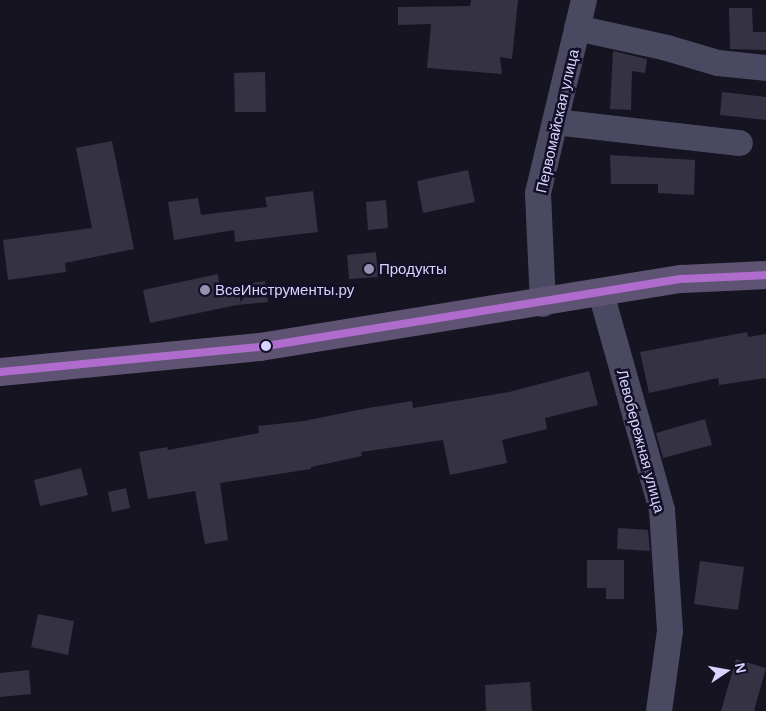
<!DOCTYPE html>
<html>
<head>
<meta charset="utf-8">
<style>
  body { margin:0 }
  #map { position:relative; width:766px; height:711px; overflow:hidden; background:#161421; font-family:Helvetica,sans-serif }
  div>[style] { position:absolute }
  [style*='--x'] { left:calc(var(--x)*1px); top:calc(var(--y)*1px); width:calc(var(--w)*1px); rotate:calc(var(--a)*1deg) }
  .building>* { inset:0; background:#343243 }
  .minor>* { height:26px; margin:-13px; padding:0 13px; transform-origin:13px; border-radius:13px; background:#4a4962 }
  .major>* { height:28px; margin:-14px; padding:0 14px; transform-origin:14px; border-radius:14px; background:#5e5373 }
  .bus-1>* { height:8px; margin:-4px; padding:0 4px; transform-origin:4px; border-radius:4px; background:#b06ccc }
  .dots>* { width:14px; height:14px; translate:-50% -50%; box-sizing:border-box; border:2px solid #130f26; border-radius:50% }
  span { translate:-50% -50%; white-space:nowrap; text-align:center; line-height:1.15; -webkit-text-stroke:5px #130f26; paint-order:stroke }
  .street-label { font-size:15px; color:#d9d4ff }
  .poi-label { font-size:15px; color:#d9d4ff }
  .left { translate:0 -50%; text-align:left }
  .north { position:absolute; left:701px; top:646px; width:50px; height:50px; -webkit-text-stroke:4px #130f26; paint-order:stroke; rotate:78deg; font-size:14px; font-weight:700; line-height:20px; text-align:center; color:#d9d4ff }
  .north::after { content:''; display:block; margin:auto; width:18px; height:22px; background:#d9d4ff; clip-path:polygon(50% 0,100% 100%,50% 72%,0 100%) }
</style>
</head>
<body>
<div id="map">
  <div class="building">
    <i style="clip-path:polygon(471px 0,518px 0,512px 59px,500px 57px,502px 74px,427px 68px,431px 24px,398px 25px,398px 7px,470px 6px)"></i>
    <i style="clip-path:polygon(729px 8px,752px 8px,753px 32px,766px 32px,766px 50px,730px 49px)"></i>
    <i style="clip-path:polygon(613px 51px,647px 59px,645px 73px,632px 71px,631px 110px,610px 109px)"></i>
    <i style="clip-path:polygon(265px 72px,266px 112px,235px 112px,234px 73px)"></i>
    <i style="clip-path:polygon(722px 92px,766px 97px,766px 120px,720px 115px)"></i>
    <i style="clip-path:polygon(112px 141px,134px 249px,65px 263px,66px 272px,8px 280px,3px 240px,92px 228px,76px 148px)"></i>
    <i style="clip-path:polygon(610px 155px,695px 160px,694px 195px,658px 193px,658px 184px,611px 184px)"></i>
    <i style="clip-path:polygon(468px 170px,475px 202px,423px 213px,417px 181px)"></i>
    <i style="clip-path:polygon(313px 191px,318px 232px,235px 242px,234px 230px,174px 240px,168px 202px,198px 198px,201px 215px,267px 207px,265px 197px)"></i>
    <i style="clip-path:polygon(386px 200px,388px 228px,368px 230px,366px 202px)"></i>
    <i style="clip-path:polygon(376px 252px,378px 277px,349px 279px,347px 255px)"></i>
    <i style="clip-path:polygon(218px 274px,220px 288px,265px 281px,268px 302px,237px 305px,150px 323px,143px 290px)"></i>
    <i style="clip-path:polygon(747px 332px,748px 337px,766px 334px,766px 378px,719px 385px,718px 378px,649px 393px,640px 352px)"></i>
    <i style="clip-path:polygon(589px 371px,598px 405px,545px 418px,547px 429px,502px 440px,507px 463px,450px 475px,443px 440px,361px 452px,362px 456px,311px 467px,311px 469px,220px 483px,228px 540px,205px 544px,195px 491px,148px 499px,139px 452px,167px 447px,168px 450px,259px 433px,258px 426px,304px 421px,368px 408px,412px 401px,413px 408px,509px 392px)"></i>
    <i style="clip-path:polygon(705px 419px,712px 445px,663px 458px,656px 433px)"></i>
    <i style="clip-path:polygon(81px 468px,88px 495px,40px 506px,34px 480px)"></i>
    <i style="clip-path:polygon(126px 488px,130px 508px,112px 512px,108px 492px)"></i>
    <i style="clip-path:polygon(618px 528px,648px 530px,650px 551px,617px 549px)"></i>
    <i style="clip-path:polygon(587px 560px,624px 560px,624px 599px,606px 599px,606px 588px,587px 588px)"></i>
    <i style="clip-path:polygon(700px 561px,744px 567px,738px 610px,694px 604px)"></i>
    <i style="clip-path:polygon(38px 614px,74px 621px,68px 655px,31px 647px)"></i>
    <i style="clip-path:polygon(736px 659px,766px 668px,754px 711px,721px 711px)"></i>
    <i style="clip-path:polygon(29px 670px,31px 694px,0 697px,0 673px)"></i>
    <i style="clip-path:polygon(530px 682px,532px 711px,486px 711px,485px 685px)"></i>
  </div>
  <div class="minor">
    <i style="--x:577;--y:28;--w:92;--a:12.5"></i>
    <i style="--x:667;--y:48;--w:53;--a:16.4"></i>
    <i style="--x:718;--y:63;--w:48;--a:5.9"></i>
    <i style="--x:555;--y:122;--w:186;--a:6.5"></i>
    <i style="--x:601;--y:293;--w:225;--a:74.3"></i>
    <i style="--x:662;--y:510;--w:121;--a:86.2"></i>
    <i style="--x:670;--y:631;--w:81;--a:97.8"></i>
    <i style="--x:543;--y:304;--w:111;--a:-92.6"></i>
    <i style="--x:538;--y:193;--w:198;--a:-76.6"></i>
  </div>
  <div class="major">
    <i style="--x:0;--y:372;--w:261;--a:-5.5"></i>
    <i style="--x:260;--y:347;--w:427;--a:-9.2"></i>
    <i style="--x:682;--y:279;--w:84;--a:-2.7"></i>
  </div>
  <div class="bus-1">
    <i style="--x:0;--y:372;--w:261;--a:-5.5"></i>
    <i style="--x:260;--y:347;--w:427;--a:-9.2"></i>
    <i style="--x:682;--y:279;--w:84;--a:-2.7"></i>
  </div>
  <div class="dots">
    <i style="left:369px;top:269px;background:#9591b1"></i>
    <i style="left:205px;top:290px;background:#9591b1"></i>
    <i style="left:266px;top:346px;background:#d9d4ff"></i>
  </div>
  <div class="street-label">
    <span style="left:557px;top:121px;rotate:-77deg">Первомайская улица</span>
    <span style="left:641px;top:441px;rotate:75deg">Левобережная улица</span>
  </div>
  <div class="poi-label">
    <span class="left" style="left:379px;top:269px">Продукты</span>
    <span class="left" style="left:215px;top:290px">ВсеИнструменты.ру</span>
  </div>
  <div class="north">N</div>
</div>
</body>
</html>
